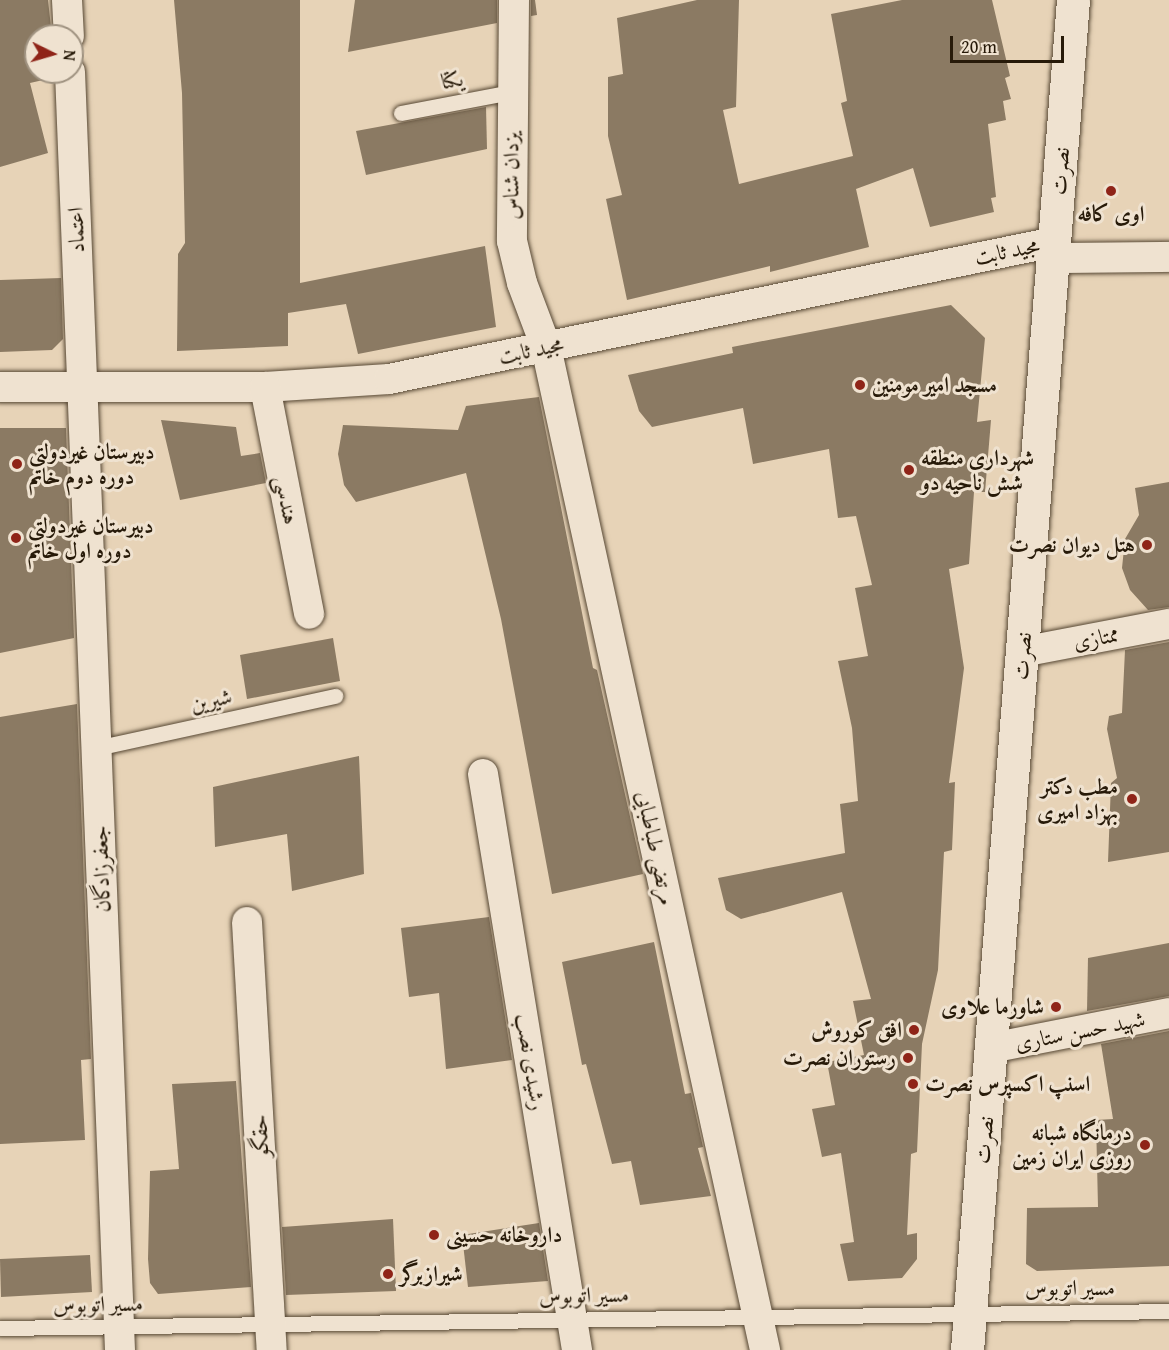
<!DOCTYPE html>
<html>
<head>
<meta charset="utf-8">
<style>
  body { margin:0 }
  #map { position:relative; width:1169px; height:1350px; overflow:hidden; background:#e7d3b7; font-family:"Gentium Book Plus",Amiri,serif }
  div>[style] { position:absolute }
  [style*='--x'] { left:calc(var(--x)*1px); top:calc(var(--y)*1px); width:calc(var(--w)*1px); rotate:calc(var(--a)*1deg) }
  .building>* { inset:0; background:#8b7a63 }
  .roads { filter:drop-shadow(0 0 2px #574834) drop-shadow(0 0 2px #574834) }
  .lane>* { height:15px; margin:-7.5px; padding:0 7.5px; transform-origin:7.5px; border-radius:7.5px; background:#efe2d0 }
  .street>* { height:30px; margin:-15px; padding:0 15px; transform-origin:15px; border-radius:15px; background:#efe2d0 }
  .secondary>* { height:33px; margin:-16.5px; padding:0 16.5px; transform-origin:16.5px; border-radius:16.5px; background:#efe2d0 }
  .dots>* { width:16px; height:16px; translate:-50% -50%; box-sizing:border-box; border:3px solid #efe2d0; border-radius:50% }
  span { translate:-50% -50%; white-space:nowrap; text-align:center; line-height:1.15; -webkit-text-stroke:6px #efe2d0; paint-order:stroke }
  .street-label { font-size:22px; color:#271a09 }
  .poi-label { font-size:22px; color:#271a09; font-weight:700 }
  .left { translate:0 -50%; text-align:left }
  .right { translate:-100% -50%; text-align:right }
  .north { position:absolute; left:24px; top:24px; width:60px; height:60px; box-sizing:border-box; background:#efe2d0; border:2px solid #9f9280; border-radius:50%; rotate:95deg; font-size:16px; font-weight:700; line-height:24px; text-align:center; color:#271a09 }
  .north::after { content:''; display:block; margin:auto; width:21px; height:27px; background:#8f2418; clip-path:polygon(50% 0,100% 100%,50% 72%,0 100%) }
  .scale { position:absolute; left:950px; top:36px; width:114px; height:27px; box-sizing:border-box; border:3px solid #271a09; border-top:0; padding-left:8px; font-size:18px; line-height:21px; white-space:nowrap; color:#271a09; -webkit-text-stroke:4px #efe2d0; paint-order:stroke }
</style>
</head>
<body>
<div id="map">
  <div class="building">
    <i style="clip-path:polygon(0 0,48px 0,52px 36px,36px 36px,36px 72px,52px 72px,52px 78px,30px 83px,48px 153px,0 167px)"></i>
    <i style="clip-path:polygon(174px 0,300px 0,300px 283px,485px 246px,496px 327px,358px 354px,346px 304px,288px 313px,288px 346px,177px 351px,178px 254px,185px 243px,182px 93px)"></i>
    <i style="clip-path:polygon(355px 0,497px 0,497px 23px,348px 52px)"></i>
    <i style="clip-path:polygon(531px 0,535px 0,537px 15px,531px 16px)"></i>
    <i style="clip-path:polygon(697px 0,739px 0,736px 107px,723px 110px,739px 184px,853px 156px,841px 103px,847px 101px,831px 14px,902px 0,992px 0,1010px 76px,1005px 78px,1011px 99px,1003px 101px,1006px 120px,988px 124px,996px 197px,991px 198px,994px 212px,930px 227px,913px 168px,856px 189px,869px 247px,770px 272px,770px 266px,627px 300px,606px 199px,622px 195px,608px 136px,608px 77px,623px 74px,617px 18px)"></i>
    <i style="clip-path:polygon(486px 107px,487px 149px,366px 175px,356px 131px)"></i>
    <i style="clip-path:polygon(61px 278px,63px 339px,52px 350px,0 352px,0 280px)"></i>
    <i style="clip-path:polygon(951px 305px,985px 338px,977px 422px,991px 420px,985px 492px,974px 492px,969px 564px,949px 569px,964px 668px,949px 783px,955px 782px,952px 850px,944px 852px,938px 970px,922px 1044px,917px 1152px,911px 1154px,907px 1235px,917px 1233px,917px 1259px,902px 1278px,848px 1281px,840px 1244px,854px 1242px,841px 1153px,822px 1157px,812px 1109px,835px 1105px,827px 1062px,864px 1055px,853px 1001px,871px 999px,842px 892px,741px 919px,726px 910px,718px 878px,845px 853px,840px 804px,858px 801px,852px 728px,838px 661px,868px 656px,855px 588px,872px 585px,856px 516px,838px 518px,829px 449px,753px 464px,743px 408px,652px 427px,639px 411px,628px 375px,733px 353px,732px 347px)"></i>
    <i style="clip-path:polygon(539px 397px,593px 668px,597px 670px,643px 874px,552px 894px,501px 619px,466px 473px,356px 502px,344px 485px,338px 454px,343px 425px,458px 430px,466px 406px)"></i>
    <i style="clip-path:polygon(161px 420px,236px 427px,241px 456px,260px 453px,266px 483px,180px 500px)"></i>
    <i style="clip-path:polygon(0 428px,66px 428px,74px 638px,0 653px)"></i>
    <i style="clip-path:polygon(1169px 482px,1169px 607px,1148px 610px,1130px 590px,1122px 568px,1125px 539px,1139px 515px,1135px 488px)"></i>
    <i style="clip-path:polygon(333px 638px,340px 681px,247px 699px,240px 655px)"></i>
    <i style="clip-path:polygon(1169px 642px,1169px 852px,1108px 862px,1111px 783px,1117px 778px,1107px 729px,1109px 716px,1122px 713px,1125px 650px)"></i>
    <i style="clip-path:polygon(77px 704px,91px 1059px,81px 1060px,85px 1140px,0 1144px,0 717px)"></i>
    <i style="clip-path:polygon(359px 756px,364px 874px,292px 891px,287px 834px,215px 847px,213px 787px)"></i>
    <i style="clip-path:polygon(489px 917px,512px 1060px,446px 1069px,439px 993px,409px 997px,401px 928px)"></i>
    <i style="clip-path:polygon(654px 942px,685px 1094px,691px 1093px,703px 1147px,698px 1148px,711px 1196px,640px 1205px,631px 1161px,612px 1164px,586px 1064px,582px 1065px,562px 962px)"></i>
    <i style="clip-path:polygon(1169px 943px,1169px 996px,1087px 1011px,1088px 958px)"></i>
    <i style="clip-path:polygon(1169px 1031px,1169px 1266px,1037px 1271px,1026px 1264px,1027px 1208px,1098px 1207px,1096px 1120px,1113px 1119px,1101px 1044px)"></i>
    <i style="clip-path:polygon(236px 1081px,251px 1287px,158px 1294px,150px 1283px,148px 1259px,150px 1171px,179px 1169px,172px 1084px)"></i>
    <i style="clip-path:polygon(393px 1219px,396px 1291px,286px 1295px,282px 1227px)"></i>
    <i style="clip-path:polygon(539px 1223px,548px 1281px,468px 1287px,462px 1235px)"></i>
    <i style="clip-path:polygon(90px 1255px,92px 1292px,1px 1297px,0 1259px)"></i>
  </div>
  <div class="roads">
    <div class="lane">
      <i style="--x:401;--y:113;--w:112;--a:-10.8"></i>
      <i style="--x:96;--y:748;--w:245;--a:-12.3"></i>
      <i style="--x:0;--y:1328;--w:1169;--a:-0.83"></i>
    </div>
    <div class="street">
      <i style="--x:67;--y:0;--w:36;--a:87"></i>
      <i style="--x:514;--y:0;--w:241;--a:90.5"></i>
      <i style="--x:512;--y:241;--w:43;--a:76.6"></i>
      <i style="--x:522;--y:283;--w:68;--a:69.4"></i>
      <i style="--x:546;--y:347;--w:1027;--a:77.68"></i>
      <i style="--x:70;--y:72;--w:1279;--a:87.76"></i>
      <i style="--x:1053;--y:258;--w:116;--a:-0.5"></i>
      <i style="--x:0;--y:387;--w:265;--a:0"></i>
      <i style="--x:265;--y:387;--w:124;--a:-3.7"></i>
      <i style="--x:389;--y:379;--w:679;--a:-11.64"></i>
      <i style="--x:265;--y:387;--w:231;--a:79"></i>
      <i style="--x:1022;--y:652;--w:150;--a:-10.8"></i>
      <i style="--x:483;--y:774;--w:584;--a:80.73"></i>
      <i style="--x:247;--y:922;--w:429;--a:86.7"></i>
      <i style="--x:991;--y:1048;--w:181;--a:-11.1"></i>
    </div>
    <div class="secondary">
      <i style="--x:967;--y:1350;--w:1354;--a:-85.51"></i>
    </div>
  </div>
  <div class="dots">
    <i style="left:1111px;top:191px;background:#8f2418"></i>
    <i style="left:860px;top:385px;background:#8f2418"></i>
    <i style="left:17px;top:464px;background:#8f2418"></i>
    <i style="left:909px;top:470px;background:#8f2418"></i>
    <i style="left:16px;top:538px;background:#8f2418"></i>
    <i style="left:1147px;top:545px;background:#8f2418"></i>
    <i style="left:1132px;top:799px;background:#8f2418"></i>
    <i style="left:1056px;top:1007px;background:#8f2418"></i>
    <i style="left:914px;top:1030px;background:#8f2418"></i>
    <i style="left:908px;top:1058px;background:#8f2418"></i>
    <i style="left:913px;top:1084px;background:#8f2418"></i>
    <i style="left:1145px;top:1145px;background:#8f2418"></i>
    <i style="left:434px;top:1235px;background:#8f2418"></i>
    <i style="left:388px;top:1274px;background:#8f2418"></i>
  </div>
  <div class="street-label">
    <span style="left:452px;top:80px;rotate:-11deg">یکتا</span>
    <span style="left:1060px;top:171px;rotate:-86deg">نصرت</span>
    <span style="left:511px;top:176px;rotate:-90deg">یزدان شناس</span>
    <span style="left:76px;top:230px;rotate:-92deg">اعتماد</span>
    <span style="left:1007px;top:251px;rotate:-11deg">مجید ثابت</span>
    <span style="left:531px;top:350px;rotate:-12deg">مجید ثابت</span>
    <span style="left:287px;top:500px;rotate:79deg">هندسی</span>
    <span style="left:1096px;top:638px;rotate:-11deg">ممتازی</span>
    <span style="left:1022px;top:656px;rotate:-86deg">نصرت</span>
    <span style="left:211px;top:700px;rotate:-12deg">شیرین</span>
    <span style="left:656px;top:848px;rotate:78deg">مرتضی طباطبایی</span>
    <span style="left:101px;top:869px;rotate:-92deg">جعفرزادگان</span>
    <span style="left:1080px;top:1031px;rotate:-11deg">شهید حسن ستاری</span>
    <span style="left:531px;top:1062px;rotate:81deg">رشیدی نصب</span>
    <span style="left:260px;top:1136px;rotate:-93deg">حقگو</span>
    <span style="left:984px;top:1140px;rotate:-85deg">نصرت</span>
    <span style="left:1070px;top:1288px">مسیر اتوبوس</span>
    <span style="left:584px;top:1295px;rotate:-1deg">مسیر اتوبوس</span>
    <span style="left:98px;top:1304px;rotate:-1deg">مسیر اتوبوس</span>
  </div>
  <div class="poi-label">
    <span style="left:1111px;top:214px">اوی کافه</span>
    <span class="left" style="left:872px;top:385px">مسجد امیر مومنین</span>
    <span class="left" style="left:29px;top:464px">دبیرستان غیردولتی<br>دوره دوم خاتم</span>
    <span class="left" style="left:921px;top:470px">شهرداری منطقه<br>شش ناحیه دو</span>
    <span class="left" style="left:28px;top:538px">دبیرستان غیردولتی<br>دوره اول خاتم</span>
    <span class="right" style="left:1135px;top:545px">هتل دیوان نصرت</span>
    <span class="right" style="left:1118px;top:799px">مطب دکتر<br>بهزاد امیری</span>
    <span class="right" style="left:1044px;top:1007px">شاورما علاوی</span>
    <span class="right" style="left:902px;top:1030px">افق کوروش</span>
    <span class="right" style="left:896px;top:1058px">رستوران نصرت</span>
    <span class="left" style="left:925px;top:1084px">اسنپ اکسپرس نصرت</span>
    <span class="right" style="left:1132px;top:1145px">درمانگاه شبانه<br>روزی ایران زمین</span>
    <span class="left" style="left:446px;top:1235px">داروخانه حسینی</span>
    <span class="left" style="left:400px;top:1274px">شیرازبرگر</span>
  </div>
  <div class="north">N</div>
  <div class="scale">20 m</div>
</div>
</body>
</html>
